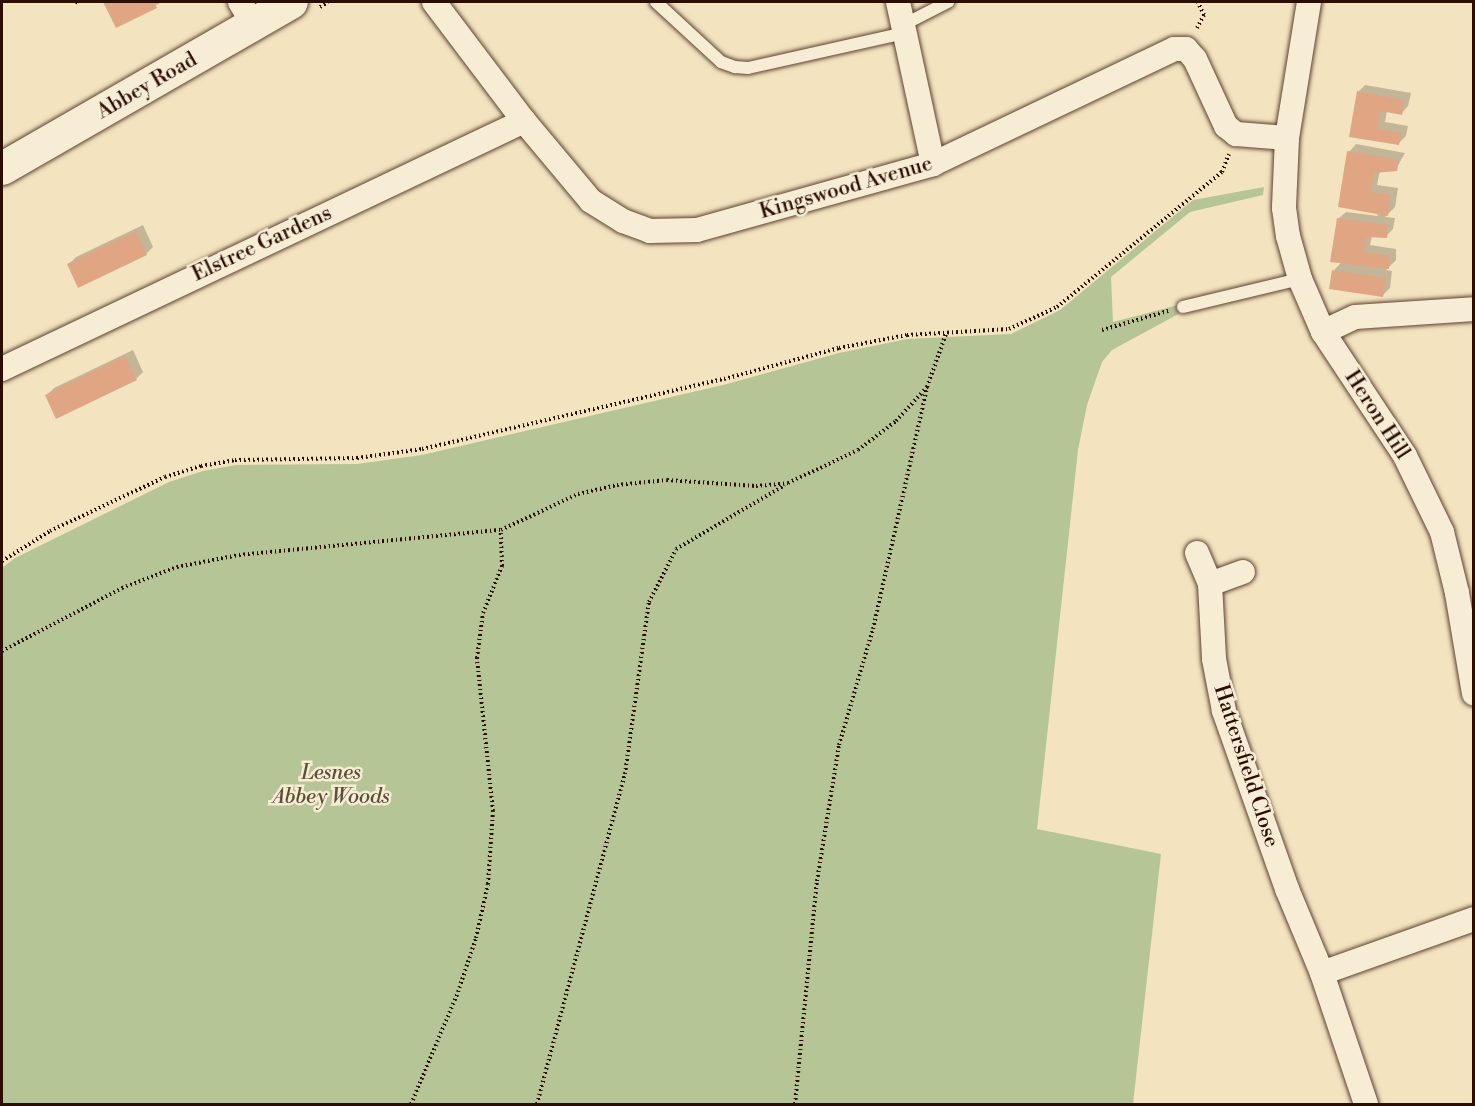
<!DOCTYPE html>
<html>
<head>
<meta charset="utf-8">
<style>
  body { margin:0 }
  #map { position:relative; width:1475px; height:1106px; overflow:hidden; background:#f3e3bf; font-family:"Libre Bodoni",serif }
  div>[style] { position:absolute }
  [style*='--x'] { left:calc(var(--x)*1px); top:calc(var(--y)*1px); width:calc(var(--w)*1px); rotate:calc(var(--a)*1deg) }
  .green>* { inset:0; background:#b6c596 }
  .shadow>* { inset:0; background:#0003 }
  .building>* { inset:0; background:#e0a684 }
  .path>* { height:4px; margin-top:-2px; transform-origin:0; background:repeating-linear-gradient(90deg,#2c0d02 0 1.5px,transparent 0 4.5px) }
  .roads { filter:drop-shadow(0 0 2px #5e4231) drop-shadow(0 0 2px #5e4231) }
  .service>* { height:12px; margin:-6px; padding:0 6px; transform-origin:6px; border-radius:6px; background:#f7edd5 }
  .minor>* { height:24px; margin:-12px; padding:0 12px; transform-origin:12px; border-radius:12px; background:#f7edd5 }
  .secondary>* { height:33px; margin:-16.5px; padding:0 16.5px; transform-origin:16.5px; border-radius:16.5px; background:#f7edd5 }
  span { translate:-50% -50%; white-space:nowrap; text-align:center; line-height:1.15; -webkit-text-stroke:5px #f7edd5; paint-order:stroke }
  .street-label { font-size:21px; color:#2c0d02 }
  .park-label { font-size:21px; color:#5c4d36; font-style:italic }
  .frame { position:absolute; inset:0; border:3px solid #2c0d02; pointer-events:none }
</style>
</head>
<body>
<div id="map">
  <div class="green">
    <i style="clip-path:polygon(1264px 187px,1263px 195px,1190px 212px,1111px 277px,1113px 322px,1182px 304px,1184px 311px,1112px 350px,1102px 362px,1087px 405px,1078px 450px,1037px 829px,1161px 854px,1133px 1104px,2px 1104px,2px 568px,15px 558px,169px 482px,203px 471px,236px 465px,357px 464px,422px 455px,727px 384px,839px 353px,907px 339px,1011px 334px,1060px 310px,1193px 200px)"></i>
  </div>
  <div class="shadow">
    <i style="clip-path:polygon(104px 2px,162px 2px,117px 26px)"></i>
    <i style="clip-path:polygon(1365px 85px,1411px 93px,1408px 106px,1401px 114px,1387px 111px,1385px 122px,1408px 126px,1406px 136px,1398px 144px,1350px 135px,1358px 92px)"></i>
    <i style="clip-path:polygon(1356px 144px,1405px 153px,1396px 169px,1380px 171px,1377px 185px,1398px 188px,1395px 207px,1385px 217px,1395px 218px,1393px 229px,1386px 236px,1372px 236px,1370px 245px,1396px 249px,1396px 260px,1386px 270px,1392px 271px,1390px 288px,1383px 295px,1334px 270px,1342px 262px,1338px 219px,1346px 212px,1378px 216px,1349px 152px)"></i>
    <i style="clip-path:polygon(143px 225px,153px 247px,146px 254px,69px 264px,76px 257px)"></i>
    <i style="clip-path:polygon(133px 350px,143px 372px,136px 379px,46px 396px,54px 388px)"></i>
  </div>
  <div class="building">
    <i style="clip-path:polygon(103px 2px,154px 2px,157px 8px,116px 28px)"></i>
    <i style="clip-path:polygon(1357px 91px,1404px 100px,1402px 115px,1381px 111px,1378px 129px,1401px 133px,1399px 145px,1349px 137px)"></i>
    <i style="clip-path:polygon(1347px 151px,1399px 160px,1397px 171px,1374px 173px,1371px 192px,1391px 195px,1388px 216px,1338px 207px)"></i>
    <i style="clip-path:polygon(1337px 218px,1388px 225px,1387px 238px,1367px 237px,1364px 252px,1389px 256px,1389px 269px,1330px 262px)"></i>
    <i style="clip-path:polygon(136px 231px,147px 255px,78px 288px,67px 264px)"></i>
    <i style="clip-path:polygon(1332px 270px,1386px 278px,1383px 297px,1329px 289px)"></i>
    <i style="clip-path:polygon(125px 356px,137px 380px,56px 419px,45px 395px)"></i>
  </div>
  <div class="path">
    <i style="--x:77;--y:2;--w:3;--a:72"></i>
    <i style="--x:320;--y:7;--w:9;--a:-32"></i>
    <i style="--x:1197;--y:28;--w:15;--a:-62"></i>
    <i style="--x:1204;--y:15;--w:14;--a:-115"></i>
    <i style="--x:1102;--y:330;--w:69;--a:-16.1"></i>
    <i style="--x:2;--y:561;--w:57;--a:-32"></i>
    <i style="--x:50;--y:531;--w:127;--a:-25.2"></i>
    <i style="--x:165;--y:477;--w:38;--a:-17"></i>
    <i style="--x:201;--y:466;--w:35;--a:-10"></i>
    <i style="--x:235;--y:460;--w:122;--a:-0.9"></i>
    <i style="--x:357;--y:458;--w:66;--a:-7.9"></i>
    <i style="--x:422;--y:449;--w:310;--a:-13.1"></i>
    <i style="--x:724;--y:379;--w:119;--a:-15.1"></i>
    <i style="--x:839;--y:348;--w:69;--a:-10.8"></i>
    <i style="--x:907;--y:335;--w:102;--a:-3.4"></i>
    <i style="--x:1009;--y:329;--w:53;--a:-24.6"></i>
    <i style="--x:1057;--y:307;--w:213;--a:-39.3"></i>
    <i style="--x:1222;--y:172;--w:19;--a:-69"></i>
    <i style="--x:2;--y:651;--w:136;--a:-27.7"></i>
    <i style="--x:122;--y:588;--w:59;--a:-20.9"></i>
    <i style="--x:177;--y:567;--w:63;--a:-11"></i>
    <i style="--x:239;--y:555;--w:263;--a:-5.5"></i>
    <i style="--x:411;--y:1104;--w:121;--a:-67.2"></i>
    <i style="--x:458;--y:992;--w:57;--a:-71.6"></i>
    <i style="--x:476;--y:938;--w:55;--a:-77.5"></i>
    <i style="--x:488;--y:884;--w:73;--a:-86.1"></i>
    <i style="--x:493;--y:811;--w:154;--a:-96"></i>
    <i style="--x:477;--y:658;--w:45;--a:-82.4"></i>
    <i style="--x:483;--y:613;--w:51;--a:-68"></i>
    <i style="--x:502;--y:566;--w:36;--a:-92"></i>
    <i style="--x:501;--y:530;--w:85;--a:-25.1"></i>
    <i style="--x:578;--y:494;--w:40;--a:-13"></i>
    <i style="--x:617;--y:485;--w:50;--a:-5.7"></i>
    <i style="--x:667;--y:480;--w:89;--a:3.9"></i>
    <i style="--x:756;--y:486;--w:32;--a:-5"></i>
    <i style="--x:788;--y:483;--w:77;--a:-25.2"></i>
    <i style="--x:858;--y:450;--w:48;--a:-37.3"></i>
    <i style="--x:896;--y:421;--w:46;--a:-47.6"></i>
    <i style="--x:537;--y:1104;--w:342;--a:-75.1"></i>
    <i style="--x:625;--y:774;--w:174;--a:-82.1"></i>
    <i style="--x:649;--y:602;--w:59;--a:-63"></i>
    <i style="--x:676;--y:549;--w:126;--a:-30.4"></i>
    <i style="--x:795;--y:1104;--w:224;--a:-84.4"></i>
    <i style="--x:817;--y:881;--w:138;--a:-80.8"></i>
    <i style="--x:839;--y:745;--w:121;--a:-73.7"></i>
    <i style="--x:873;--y:629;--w:248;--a:-77.4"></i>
    <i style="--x:927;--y:387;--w:56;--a:-70.3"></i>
  </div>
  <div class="roads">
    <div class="service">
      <i style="--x:656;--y:2;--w:88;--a:42.7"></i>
      <i style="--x:721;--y:62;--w:15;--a:20"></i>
      <i style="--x:735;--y:67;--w:13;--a:4"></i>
      <i style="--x:748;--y:68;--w:161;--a:-12.6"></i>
      <i style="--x:903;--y:25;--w:51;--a:-27.1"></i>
      <i style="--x:1183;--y:307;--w:120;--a:-13.5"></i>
    </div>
    <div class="minor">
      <i style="--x:240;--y:2;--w:26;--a:59"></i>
      <i style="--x:434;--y:2;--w:149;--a:52.9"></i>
      <i style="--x:524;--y:121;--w:104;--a:50.1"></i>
      <i style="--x:591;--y:201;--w:38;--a:32"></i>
      <i style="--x:623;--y:221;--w:29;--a:20"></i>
      <i style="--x:650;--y:231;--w:47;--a:-1.2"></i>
      <i style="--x:697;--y:230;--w:245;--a:-15.6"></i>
      <i style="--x:933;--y:164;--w:267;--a:-25.5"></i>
      <i style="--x:1174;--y:49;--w:12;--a:0"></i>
      <i style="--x:1186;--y:49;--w:13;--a:48"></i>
      <i style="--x:1195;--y:59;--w:74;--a:65.2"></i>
      <i style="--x:1226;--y:126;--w:13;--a:39"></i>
      <i style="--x:1236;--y:134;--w:51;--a:4.5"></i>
      <i style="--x:898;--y:2;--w:166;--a:77.8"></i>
      <i style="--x:1309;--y:2;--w:138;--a:99.2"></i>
      <i style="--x:1287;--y:138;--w:70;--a:92.5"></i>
      <i style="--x:1284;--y:208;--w:28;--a:82"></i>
      <i style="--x:1288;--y:236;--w:45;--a:74.4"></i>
      <i style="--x:1300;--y:279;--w:58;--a:66.5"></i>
      <i style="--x:1323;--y:332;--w:149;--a:56.5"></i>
      <i style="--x:1405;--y:456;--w:85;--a:64"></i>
      <i style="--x:1442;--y:532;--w:63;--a:76.2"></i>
      <i style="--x:1457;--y:593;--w:102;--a:80.4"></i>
      <i style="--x:1323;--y:332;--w:35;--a:-25"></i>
      <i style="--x:1355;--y:317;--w:119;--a:-3.8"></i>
      <i style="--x:2;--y:369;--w:578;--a:-25.41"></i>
      <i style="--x:1197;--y:553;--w:34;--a:67"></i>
      <i style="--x:1210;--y:584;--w:75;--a:86.9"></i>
      <i style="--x:1214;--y:659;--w:53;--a:79.1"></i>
      <i style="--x:1224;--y:711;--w:189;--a:70.5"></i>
      <i style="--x:1287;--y:889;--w:91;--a:67.4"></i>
      <i style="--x:1210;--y:584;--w:35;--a:-20"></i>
      <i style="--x:1366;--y:1104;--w:138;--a:-108.6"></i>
      <i style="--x:1322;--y:973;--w:161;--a:-19.6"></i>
    </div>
    <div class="secondary">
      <i style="--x:2;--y:168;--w:333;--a:-29.9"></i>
    </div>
  </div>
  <div class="street-label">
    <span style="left:147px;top:86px;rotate:-30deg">Abbey Road</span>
    <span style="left:846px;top:188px;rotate:-16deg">Kingswood Avenue</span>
    <span style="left:262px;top:244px;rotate:-25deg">Elstree Gardens</span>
    <span style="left:1377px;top:415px;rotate:57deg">Heron Hill</span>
    <span style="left:1246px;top:766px;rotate:72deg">Hattersfield Close</span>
  </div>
  <div class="park-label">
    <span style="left:331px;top:785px">Lesnes<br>Abbey Woods</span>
  </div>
  <div class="frame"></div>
</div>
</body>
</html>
